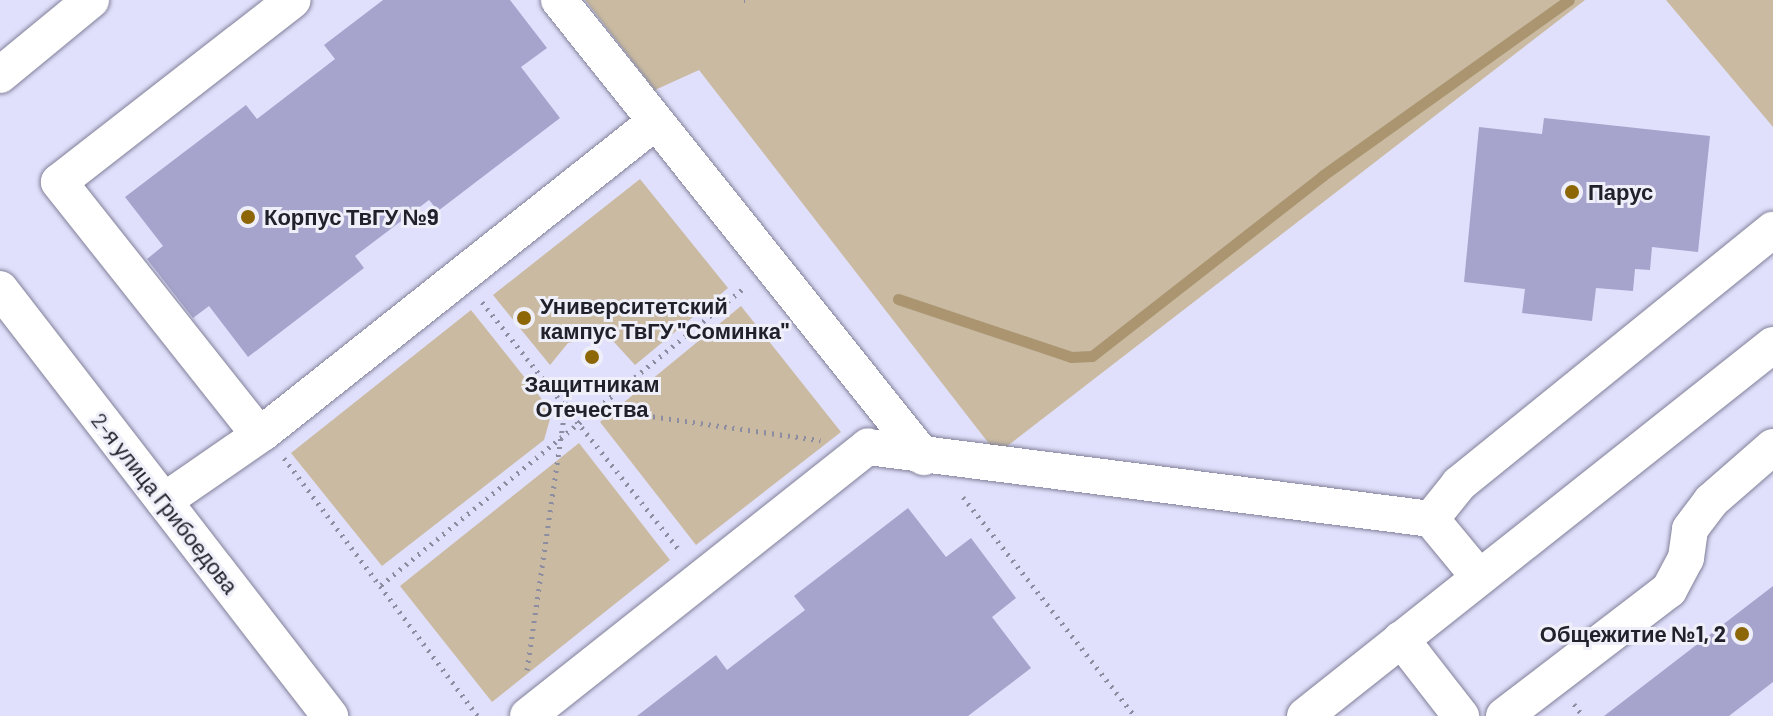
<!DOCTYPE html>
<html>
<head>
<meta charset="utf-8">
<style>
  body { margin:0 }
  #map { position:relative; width:1773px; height:716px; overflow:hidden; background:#e1e0fc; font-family:Barlow,sans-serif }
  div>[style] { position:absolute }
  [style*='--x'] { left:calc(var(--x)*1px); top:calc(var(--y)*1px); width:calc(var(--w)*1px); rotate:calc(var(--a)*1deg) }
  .green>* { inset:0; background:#c9baa1 }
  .stream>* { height:11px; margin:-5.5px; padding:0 5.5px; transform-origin:5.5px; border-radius:5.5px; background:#aa9570 }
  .building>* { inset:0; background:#a6a4cc }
  .path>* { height:5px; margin-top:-2.5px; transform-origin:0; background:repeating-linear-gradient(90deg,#8d8da1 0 2px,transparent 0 8px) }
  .roads { filter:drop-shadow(0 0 2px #818099) drop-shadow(0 0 2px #818099) }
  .minor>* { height:36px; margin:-18px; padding:0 18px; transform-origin:18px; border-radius:18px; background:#fff }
  .dots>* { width:22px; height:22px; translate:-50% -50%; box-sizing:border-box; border:4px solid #efeffa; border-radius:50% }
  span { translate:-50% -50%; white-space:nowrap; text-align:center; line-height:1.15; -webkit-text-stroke:6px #efeffa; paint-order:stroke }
  .poi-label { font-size:22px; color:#21212b; font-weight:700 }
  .left { translate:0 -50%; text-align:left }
  .right { translate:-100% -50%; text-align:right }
  .street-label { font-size:22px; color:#21212b }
</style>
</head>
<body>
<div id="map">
  <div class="green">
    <i style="clip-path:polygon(585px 0,1585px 0,997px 454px,699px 70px,655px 90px)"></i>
    <i style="clip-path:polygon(1666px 0,1773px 0,1773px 127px)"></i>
    <i style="clip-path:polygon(640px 179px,728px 288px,635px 365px,614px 342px,599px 337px,568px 343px,550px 365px,493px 295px)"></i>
    <i style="clip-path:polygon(741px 306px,841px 432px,696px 545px,600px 422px)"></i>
    <i style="clip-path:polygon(471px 310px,552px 412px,544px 440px,382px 566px,291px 453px)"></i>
    <i style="clip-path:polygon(579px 443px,670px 560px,492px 702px,400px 586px)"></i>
  </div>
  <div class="stream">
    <i style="--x:898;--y:299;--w:182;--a:18.5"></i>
    <i style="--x:1071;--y:357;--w:21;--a:-3"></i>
    <i style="--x:1092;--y:356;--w:292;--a:-38"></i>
    <i style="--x:1322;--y:176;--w:303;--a:-35.5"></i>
  </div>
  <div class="building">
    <i style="clip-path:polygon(383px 0,510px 0,547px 48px,521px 67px,560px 118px,438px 211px,429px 200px,355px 256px,364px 268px,248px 357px,209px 306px,193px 318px,147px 259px,163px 246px,125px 197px,246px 105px,257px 119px,335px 59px,324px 45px)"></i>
    <i style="clip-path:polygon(1544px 118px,1710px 136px,1698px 252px,1652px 247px,1650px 270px,1635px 269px,1633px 291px,1596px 288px,1592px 321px,1522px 313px,1525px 289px,1464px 282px,1479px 127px,1542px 134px)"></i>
    <i style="clip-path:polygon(908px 508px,946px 557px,971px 538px,1016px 598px,992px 617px,1031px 668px,968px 716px,637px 716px,716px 655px,727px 670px,805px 610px,794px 596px)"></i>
    <i style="clip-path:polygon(1773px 586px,1773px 682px,1729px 716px,1604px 716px)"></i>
  </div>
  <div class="path">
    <i style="--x:744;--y:0;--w:1;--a:0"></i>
    <i style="--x:482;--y:302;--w:318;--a:51.5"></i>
    <i style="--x:284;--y:458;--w:323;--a:53.1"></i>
    <i style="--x:963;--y:497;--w:278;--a:51.9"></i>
    <i style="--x:381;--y:585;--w:470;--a:-39.3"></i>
    <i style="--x:527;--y:670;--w:269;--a:-81.7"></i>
    <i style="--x:566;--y:404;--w:257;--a:8.1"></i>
    <i style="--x:1574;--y:704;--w:15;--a:53"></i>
  </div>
  <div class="roads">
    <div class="minor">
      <i style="--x:559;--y:0;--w:585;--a:51.39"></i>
      <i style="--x:0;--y:75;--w:118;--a:-39.5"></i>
      <i style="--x:0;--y:289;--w:540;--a:52.3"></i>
      <i style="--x:257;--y:432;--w:319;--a:-128.4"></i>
      <i style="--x:59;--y:182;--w:296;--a:-37.9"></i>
      <i style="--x:164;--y:501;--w:121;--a:-34.6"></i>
      <i style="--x:264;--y:432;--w:499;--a:-38.4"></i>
      <i style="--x:1479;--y:577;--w:75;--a:-129.6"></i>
      <i style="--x:1431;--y:519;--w:45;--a:-51.3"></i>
      <i style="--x:1459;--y:484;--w:404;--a:-39"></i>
      <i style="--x:1401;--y:639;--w:98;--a:52.1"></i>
      <i style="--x:528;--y:716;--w:434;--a:-38.4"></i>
      <i style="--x:868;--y:447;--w:568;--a:7.29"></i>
      <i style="--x:1305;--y:716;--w:597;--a:-38.41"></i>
      <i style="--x:1504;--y:716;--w:208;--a:-37.4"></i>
      <i style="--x:1669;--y:590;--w:36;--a:-62"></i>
      <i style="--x:1686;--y:558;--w:29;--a:-82"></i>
      <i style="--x:1690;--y:529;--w:35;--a:-53"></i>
      <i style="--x:1711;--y:501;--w:82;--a:-41.1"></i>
    </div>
  </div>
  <div class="dots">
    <i style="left:1572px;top:192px;background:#8c6607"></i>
    <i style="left:248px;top:217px;background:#8c6607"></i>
    <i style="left:524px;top:318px;background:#8c6607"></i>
    <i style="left:592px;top:357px;background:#8c6607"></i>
    <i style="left:1742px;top:634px;background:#8c6607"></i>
  </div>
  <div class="poi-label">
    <span class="left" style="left:1588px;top:192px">Парус</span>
    <span class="left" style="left:264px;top:217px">Корпус ТвГУ №9</span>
    <span class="left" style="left:540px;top:318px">Университетский<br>кампус ТвГУ "Соминка"</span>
    <span style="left:592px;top:396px">Защитникам<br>Отечества</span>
    <span class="right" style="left:1726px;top:634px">Общежитие №1, 2</span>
  </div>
  <div class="street-label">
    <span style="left:165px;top:503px;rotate:52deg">2-я улица Грибоедова</span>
  </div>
</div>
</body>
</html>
